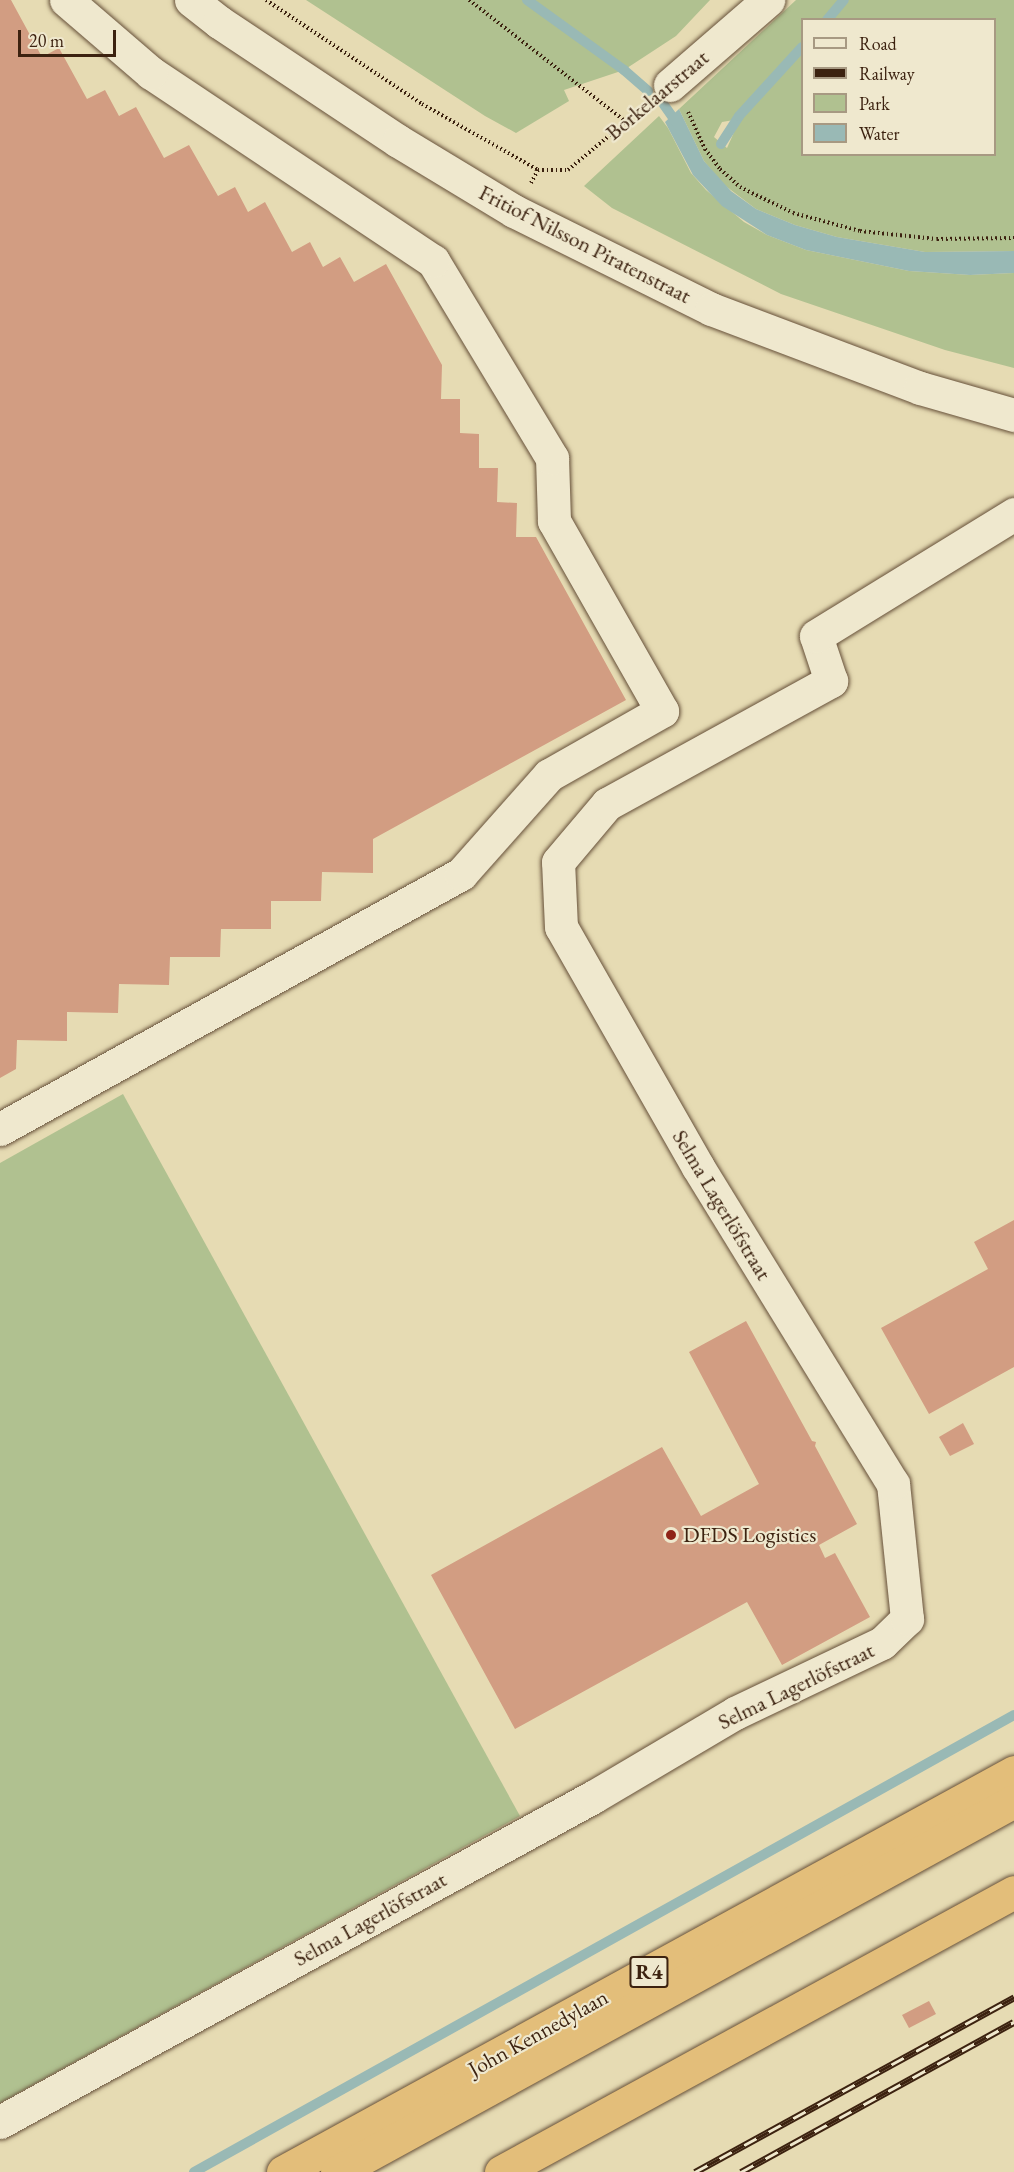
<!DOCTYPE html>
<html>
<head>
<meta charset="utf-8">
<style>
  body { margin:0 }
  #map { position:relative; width:1014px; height:2172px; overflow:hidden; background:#e6dbb3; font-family:"EB Garamond",serif }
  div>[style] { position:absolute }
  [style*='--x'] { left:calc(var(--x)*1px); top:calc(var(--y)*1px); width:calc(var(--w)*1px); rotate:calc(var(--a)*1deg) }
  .green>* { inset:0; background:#b0c190 }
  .water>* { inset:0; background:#99b9b5 }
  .stream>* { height:10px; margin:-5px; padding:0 5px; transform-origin:5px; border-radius:5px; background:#99b9b5 }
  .building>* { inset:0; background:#d29d82 }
  .path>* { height:4px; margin-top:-2px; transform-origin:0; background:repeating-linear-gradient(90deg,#3c2210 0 1.5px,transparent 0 4.5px) }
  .roads { filter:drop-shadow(0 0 2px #665039) drop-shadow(0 0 2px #665039) }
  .minor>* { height:33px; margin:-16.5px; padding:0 16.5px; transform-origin:16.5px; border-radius:16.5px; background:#efe8ce }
  .highway>* { height:33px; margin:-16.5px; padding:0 16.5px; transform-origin:16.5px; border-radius:16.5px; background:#e3be7a }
  .rail>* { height:7px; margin-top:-3.5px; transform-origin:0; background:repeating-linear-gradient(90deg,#efe8ce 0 14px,#3c2210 0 28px); box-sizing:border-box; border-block:2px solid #3c2210 }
  .dots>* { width:16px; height:16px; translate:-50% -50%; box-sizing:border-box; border:3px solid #efe8ce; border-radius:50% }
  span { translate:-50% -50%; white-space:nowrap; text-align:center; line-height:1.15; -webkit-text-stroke:4.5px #efe8ce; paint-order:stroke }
  .shield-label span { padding:2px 4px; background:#efe8ce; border:2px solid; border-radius:4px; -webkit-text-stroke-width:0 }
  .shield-label { font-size:21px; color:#3c2210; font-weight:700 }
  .street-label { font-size:22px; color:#3c2210 }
  .poi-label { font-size:22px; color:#3c2210 }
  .left { translate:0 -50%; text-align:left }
  .legend { position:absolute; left:801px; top:18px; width:195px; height:138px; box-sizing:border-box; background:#efe8ce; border:2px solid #a79982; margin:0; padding:8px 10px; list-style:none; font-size:18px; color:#3c2210 }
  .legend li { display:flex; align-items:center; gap:12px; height:30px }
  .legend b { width:30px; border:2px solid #a79982 }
  .scale { position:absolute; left:18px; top:30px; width:98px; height:27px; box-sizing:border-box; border:3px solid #3c2210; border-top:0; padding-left:8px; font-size:18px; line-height:21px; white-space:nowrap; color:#3c2210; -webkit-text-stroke:4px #efe8ce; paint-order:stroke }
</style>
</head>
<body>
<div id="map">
  <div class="green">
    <i style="clip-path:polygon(306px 0,710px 0,676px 36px,624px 70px,564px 90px,569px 101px,516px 133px,485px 116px)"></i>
    <i style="clip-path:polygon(evenodd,796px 0,1014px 0,1014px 251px,925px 252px,837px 237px,795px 225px,756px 209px,723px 184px,704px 161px,679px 109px,796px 0,802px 20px,994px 20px,994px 154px,802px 154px,802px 20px,796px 0,740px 119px,727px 148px,714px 137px,722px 122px,740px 119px)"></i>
    <i style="clip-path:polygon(659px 116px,668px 128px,691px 173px,706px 190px,744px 222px,767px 235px,806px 250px,909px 271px,970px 275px,1014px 273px,1014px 368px,945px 350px,781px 294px,612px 208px,584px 186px)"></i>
    <i style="clip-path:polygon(123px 1094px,520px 1816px,0 2103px,0 1163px)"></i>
  </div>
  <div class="water">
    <i style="clip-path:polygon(679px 109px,704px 161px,731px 191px,756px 209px,795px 225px,837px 237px,925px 252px,1014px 251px,1014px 273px,970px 275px,909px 271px,806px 250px,767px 235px,722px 206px,693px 175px,665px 122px)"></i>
  </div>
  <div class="stream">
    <i style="--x:527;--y:0;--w:120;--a:35.8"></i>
    <i style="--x:624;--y:70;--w:32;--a:41"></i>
    <i style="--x:827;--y:20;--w:26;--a:-50"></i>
    <i style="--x:662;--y:102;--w:29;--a:55"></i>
    <i style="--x:721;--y:144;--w:33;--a:-57"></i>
    <i style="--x:739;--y:116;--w:93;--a:-47.6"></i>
    <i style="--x:194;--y:2172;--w:939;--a:-29.13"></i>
  </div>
  <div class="building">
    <i style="clip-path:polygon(0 0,11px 0,42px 57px,59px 48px,87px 99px,105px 90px,119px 116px,136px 107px,164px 158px,189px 145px,218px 196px,235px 187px,248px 212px,265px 202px,292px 252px,310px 242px,323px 267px,340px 257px,354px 282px,386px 264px,442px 365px,441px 399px,460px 399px,460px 433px,479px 434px,479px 468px,498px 468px,497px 502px,517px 503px,516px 537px,536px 537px,626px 700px,373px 839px,373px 873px,322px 872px,321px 901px,271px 901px,271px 929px,221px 929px,220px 957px,170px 957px,169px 985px,119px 984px,118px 1013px,67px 1012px,67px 1041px,17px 1040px,16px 1069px,0 1078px)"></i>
    <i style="clip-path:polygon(1014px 1220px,1014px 1367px,929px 1414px,881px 1328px,988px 1269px,974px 1242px)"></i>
    <i style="clip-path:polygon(746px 1321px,812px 1441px,816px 1442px,815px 1446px,857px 1524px,819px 1545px,825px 1558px,835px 1553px,870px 1617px,782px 1665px,747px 1602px,515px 1729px,431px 1575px,662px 1447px,701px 1516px,759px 1484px,689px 1352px)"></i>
    <i style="clip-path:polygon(963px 1423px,974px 1444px,950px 1456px,939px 1437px)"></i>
    <i style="clip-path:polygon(929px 2001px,936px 2014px,909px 2028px,902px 2015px)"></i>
  </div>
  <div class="path">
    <i style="--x:266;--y:0;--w:187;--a:33.7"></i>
    <i style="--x:422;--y:104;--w:133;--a:29.6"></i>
    <i style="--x:538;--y:170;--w:30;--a:0"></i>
    <i style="--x:568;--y:170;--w:102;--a:-39.8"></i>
    <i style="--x:469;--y:0;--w:199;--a:37.8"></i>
    <i style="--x:688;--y:112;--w:41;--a:65.3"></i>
    <i style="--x:705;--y:149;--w:25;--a:53"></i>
    <i style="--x:720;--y:169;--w:27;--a:42"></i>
    <i style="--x:740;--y:187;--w:59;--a:26.1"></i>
    <i style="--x:793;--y:213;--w:69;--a:15"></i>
    <i style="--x:860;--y:231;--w:77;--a:5.9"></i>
    <i style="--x:937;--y:239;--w:77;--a:-0.7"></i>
    <i style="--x:531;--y:183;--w:15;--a:-62"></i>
  </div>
  <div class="roads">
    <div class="minor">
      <i style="--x:191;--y:0;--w:36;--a:38"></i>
      <i style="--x:219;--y:22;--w:215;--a:33.6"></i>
      <i style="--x:398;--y:141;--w:135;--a:31.1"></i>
      <i style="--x:514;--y:211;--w:220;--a:26.4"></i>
      <i style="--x:711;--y:309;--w:223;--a:20.7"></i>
      <i style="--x:920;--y:388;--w:98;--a:16"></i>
      <i style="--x:670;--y:85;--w:130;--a:-40.9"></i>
      <i style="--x:0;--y:1129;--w:527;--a:-28.95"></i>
      <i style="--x:461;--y:874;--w:132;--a:-48.4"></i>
      <i style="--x:549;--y:775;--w:130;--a:-29.5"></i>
      <i style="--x:662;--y:711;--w:219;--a:-119.6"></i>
      <i style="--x:554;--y:521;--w:63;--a:-91.8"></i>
      <i style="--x:552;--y:458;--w:230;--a:-121.1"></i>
      <i style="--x:433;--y:261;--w:339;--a:-146.3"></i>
      <i style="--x:151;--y:73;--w:112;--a:-139.3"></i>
      <i style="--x:0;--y:2122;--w:676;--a:-28.73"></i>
      <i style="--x:593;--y:1797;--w:165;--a:-30.6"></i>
      <i style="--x:735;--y:1713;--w:163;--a:-25.5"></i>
      <i style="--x:882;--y:1643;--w:35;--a:-44"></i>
      <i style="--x:907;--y:1619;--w:136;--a:-95.9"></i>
      <i style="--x:893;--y:1484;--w:372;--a:-121.6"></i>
      <i style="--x:698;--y:1167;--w:276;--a:-119.7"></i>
      <i style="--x:561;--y:927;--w:65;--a:-92.6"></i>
      <i style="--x:558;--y:862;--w:76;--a:-49.8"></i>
      <i style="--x:607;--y:804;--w:256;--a:-28.8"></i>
      <i style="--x:831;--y:681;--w:47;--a:-108.4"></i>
      <i style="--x:816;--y:636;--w:233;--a:-31.6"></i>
    </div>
    <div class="highway">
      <i style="--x:283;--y:2172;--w:833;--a:-28.69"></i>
      <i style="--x:337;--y:2172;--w:772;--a:-28.72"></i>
      <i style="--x:501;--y:2172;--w:584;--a:-28.63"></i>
    </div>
  </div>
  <div class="rail">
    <i style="--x:695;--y:2172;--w:364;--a:-28.7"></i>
    <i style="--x:741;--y:2172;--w:311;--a:-28.8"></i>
  </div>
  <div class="dots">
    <i style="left:671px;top:1535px;background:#8f2418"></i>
  </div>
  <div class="shield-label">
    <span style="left:649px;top:1972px">R4</span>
  </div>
  <div class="street-label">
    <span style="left:657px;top:95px;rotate:-40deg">Borkelaarstraat</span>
    <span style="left:585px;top:244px;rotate:27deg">Fritiof Nilsson Piratenstraat</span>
    <span style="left:722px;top:1205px;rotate:59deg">Selma Lagerlöfstraat</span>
    <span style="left:796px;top:1686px;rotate:-26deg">Selma Lagerlöfstraat</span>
    <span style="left:370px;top:1919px;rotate:-29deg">Selma Lagerlöfstraat</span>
    <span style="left:538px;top:2033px;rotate:-29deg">John Kennedylaan</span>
  </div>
  <div class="poi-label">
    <span class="left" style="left:683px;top:1535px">DFDS Logistics</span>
  </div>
  <ul class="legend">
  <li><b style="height:8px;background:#efe8ce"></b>Road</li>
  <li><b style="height:8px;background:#3c2210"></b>Railway</li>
  <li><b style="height:16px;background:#b0c190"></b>Park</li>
  <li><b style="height:16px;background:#99b9b5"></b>Water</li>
  </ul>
  <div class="scale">20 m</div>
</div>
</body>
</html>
